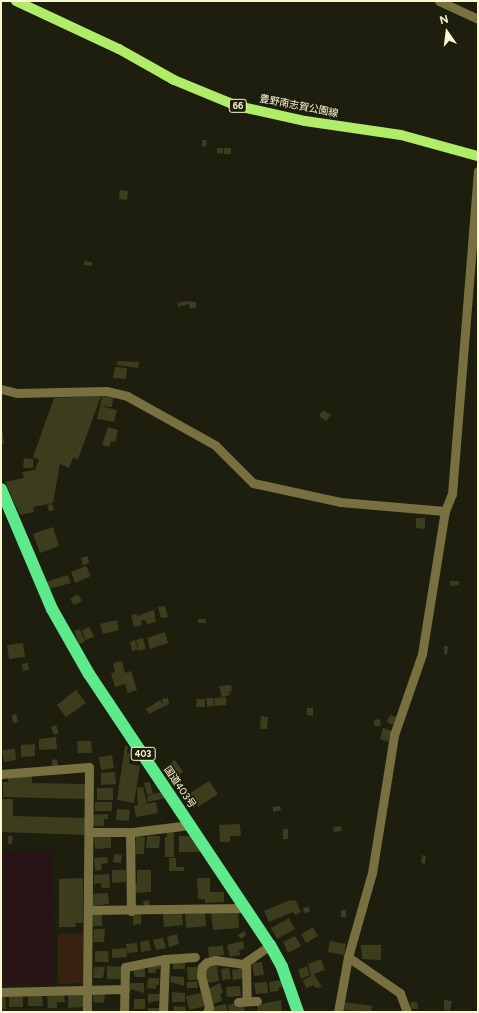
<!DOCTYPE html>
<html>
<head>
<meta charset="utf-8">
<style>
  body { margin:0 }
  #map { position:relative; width:479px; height:1013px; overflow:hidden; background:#1e1e0f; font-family:Figtree,"Noto Sans JP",sans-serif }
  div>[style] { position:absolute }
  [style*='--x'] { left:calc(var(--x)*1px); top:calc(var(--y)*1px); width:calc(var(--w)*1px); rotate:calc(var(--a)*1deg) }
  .green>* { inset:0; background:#281317 }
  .water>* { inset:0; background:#38210f }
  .building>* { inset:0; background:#3c3d1d }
  .minor>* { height:9px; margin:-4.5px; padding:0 4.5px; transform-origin:4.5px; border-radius:4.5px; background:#787040 }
  .major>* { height:10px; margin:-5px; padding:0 5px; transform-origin:5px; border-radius:5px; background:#b0ec67 }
  .highway>* { height:12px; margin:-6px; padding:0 6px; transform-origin:6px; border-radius:6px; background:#5cea8d }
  span { translate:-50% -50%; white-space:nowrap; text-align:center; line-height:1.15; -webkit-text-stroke:3.5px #1e1e0f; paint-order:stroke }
  .shield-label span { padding:1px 3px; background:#1e1e0f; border:1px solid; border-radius:3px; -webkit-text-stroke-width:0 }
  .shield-label { font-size:9px; color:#f9f7d2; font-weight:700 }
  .street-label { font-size:10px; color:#f9f7d2 }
  .frame { position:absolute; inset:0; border:2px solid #f9f7d2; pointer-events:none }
  .north { position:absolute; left:427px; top:12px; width:40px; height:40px; -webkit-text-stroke:3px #1e1e0f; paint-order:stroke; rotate:346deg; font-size:11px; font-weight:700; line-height:16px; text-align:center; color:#f9f7d2 }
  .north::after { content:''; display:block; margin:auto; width:14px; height:18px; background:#f9f7d2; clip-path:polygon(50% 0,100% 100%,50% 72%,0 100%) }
</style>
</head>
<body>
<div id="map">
  <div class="green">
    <i style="clip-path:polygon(52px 851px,53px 984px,1px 984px,1px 852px)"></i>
  </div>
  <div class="water">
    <i style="clip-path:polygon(83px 933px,84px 983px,58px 984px,58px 934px)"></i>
  </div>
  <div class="building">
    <i style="clip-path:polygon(202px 140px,207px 140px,206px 147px,202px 146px)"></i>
    <i style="clip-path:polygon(217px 148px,223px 148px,223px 154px,217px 153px)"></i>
    <i style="clip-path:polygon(224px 148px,231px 148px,231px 154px,224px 154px)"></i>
    <i style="clip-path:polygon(120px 190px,128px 191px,127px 200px,119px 199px)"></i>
    <i style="clip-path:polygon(84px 261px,92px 262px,92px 266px,84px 265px)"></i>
    <i style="clip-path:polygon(188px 301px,196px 302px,196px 308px,190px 309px,189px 304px,178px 307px,177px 303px)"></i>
    <i style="clip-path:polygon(118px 361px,139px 362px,138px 368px,117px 365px)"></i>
    <i style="clip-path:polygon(115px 367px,127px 368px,126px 379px,113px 378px)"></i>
    <i style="clip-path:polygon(101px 396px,78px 459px,73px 458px,69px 468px,60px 464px,53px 503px,33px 507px,34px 512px,20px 515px,5px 482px,24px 478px,22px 472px,35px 470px,39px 460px,33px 457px,54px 398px)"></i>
    <i style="clip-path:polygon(102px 396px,113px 398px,112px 407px,100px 406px)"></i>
    <i style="clip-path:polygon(100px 406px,117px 410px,114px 422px,97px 419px)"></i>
    <i style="clip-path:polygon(323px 410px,331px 415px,326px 421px,319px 416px)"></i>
    <i style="clip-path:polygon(108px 427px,118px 430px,115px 442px,111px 441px,109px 447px,102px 445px)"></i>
    <i style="clip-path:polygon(3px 432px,4px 444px,1px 444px,1px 433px)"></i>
    <i style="clip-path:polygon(24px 458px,33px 459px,33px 468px,23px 468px)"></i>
    <i style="clip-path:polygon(52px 504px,54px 510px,49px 511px,47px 505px)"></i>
    <i style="clip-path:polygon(416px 518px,425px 518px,425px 529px,416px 528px)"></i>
    <i style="clip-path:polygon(53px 527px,59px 546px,40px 553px,33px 534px)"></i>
    <i style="clip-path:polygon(88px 556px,89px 563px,83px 565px,81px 558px)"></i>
    <i style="clip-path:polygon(86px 566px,91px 576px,75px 583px,71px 572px)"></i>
    <i style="clip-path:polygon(68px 575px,71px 583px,48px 589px,46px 582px)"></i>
    <i style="clip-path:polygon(450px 581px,459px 581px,459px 585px,450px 586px)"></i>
    <i style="clip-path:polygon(78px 594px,82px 601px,74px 605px,70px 599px)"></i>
    <i style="clip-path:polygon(165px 606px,168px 617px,161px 618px,158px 607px)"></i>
    <i style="clip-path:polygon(154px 610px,156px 622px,147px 624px,145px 620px,141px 621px,142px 625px,134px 627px,131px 615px,137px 614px,137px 616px)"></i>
    <i style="clip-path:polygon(198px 619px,206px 619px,206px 623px,198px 623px)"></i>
    <i style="clip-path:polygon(117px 620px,119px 630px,103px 634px,100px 624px)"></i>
    <i style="clip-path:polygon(90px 627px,94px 637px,85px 640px,82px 630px)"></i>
    <i style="clip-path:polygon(80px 629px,85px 642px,79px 644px,74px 631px)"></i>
    <i style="clip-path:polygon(165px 632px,168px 643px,150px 649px,147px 638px)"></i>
    <i style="clip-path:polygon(143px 638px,146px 649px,139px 651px,136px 640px)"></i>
    <i style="clip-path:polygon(135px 640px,138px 650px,132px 651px,130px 642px)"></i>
    <i style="clip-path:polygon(23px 643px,25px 657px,9px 659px,7px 645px)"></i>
    <i style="clip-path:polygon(444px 646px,448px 646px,447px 655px,444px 654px)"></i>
    <i style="clip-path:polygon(122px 661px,125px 673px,131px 671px,137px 690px,128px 693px,125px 684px,115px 687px,111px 673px,115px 672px,113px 663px)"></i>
    <i style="clip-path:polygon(28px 663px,29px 670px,23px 671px,22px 664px)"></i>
    <i style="clip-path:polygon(231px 685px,232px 691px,229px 692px,230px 695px,222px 697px,219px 686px)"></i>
    <i style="clip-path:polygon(76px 690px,86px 703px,66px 717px,57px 705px)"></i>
    <i style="clip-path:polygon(226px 697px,226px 705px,215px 706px,214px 698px)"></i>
    <i style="clip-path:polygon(168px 698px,169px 704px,149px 714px,146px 709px,160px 700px,163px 705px,162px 699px)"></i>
    <i style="clip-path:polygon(206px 698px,213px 698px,214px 706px,207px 707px)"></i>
    <i style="clip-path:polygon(197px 699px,205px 699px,205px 707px,196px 707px)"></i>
    <i style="clip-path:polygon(307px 708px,313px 708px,313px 716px,307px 715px)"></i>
    <i style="clip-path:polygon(16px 714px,18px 722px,13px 723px,12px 715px)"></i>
    <i style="clip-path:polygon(390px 715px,396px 717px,393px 725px,387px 722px)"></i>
    <i style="clip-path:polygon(261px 716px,268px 717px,267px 729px,260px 729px)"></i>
    <i style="clip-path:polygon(380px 719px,381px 726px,374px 726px,374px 720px)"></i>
    <i style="clip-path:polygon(56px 725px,59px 733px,54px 735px,51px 727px)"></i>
    <i style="clip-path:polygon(383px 728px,392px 731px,388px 742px,380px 739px)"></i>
    <i style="clip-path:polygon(56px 737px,57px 749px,39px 750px,39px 739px)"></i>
    <i style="clip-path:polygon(77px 741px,91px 741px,92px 753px,78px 753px)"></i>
    <i style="clip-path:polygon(35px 744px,35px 756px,21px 757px,21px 745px)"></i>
    <i style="clip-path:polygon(125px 746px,128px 746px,127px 753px,130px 753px,129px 764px,140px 766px,134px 803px,117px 800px)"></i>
    <i style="clip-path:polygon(15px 749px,16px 760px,4px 762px,2px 750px)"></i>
    <i style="clip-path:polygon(112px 755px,114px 768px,101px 770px,99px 757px)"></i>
    <i style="clip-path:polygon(57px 759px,58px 767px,52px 767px,52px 760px)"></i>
    <i style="clip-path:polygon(175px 760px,183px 772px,172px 780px,164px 767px)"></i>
    <i style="clip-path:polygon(115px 772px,116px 784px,101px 785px,101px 773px)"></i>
    <i style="clip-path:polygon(8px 776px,32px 776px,32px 783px,85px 784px,85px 799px,3px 797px,3px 782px,8px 782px)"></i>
    <i style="clip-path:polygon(209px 781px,218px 794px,198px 807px,189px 794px)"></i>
    <i style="clip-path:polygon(150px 782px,153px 794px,147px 795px,144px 783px)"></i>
    <i style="clip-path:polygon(143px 787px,147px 803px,140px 805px,156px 802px,158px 813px,136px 817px,134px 806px,138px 805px,137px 788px)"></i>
    <i style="clip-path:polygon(97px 788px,113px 788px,113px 800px,97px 800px)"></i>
    <i style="clip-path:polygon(161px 792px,166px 798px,148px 802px,147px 796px)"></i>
    <i style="clip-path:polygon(1px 799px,13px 799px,13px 816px,86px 818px,86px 835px,1px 832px)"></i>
    <i style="clip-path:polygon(95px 802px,112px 802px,112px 811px,95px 811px)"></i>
    <i style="clip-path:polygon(280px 806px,281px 810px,273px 812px,273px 807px)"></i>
    <i style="clip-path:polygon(117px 809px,130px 810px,129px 821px,116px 820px)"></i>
    <i style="clip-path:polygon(108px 814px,108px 819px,104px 819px,104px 826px,93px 826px,93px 815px)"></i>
    <i style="clip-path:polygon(240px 824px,241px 836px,230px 836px,230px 842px,220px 842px,219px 825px)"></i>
    <i style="clip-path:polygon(341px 826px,342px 831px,334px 832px,333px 827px)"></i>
    <i style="clip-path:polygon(283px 829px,288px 829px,288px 839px,283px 839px)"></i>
    <i style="clip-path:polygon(167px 832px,174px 832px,174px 857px,165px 857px,165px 837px,167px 837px)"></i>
    <i style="clip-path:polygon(111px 835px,111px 848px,95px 849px,94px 836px)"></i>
    <i style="clip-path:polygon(8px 836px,13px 836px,12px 844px,8px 844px)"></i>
    <i style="clip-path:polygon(136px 836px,145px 837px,144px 854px,135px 854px)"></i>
    <i style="clip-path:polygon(147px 836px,160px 836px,159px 848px,146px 848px)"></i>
    <i style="clip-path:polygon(179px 836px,191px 836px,201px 852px,179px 852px)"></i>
    <i style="clip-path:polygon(114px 854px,122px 855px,121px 863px,113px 862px)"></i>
    <i style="clip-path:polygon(422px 855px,426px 856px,425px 864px,421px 863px)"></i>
    <i style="clip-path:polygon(107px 857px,108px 863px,101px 864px,102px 870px,95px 871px,94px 858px)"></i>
    <i style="clip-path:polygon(169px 858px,176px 858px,176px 867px,184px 867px,184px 871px,169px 871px)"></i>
    <i style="clip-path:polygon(112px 870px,126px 870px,126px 882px,112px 883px)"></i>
    <i style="clip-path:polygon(137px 870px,151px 870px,151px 892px,133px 893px,132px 883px,137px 883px)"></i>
    <i style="clip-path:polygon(109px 874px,110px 888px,102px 888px,101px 883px,94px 884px,94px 875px)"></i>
    <i style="clip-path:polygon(83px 878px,83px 923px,75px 923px,76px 927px,59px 927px,59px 879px)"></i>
    <i style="clip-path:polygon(197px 878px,210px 878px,210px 892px,224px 892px,224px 902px,205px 903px,205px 899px,198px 899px)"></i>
    <i style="clip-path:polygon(108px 893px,109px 904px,92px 906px,91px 894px)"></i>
    <i style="clip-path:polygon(149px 900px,150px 906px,144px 907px,143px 901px)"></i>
    <i style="clip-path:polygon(290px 900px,296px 901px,301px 912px,295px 915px,293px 912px,269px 922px,264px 911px)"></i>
    <i style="clip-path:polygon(309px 907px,310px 912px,304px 913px,303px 908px)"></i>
    <i style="clip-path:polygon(341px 910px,346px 910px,346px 917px,341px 917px)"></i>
    <i style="clip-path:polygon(238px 911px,239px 928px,213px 930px,211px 913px)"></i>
    <i style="clip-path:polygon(182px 912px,183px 925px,164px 927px,163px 914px)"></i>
    <i style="clip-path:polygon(133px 913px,141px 913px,141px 924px,133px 925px)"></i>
    <i style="clip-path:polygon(205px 913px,206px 926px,186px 928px,185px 914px)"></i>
    <i style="clip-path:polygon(93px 914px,102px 914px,102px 926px,93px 926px)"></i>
    <i style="clip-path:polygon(289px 918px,295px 929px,277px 939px,271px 928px)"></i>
    <i style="clip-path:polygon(313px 927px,318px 936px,306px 943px,301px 934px)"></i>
    <i style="clip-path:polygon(94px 929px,105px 929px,104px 942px,93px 942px)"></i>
    <i style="clip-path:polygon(244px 931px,246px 935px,241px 939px,238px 935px)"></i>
    <i style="clip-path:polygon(177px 934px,179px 944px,169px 947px,167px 937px)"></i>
    <i style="clip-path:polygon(295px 936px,301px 946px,288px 953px,283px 942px)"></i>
    <i style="clip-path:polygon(163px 938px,166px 948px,156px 950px,153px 940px)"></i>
    <i style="clip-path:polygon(149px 940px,151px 950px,141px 952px,140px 942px)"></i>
    <i style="clip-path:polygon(243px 941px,244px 949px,239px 950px,240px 955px,230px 957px,227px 945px)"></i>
    <i style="clip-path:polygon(330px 941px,346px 944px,344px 955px,328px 952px)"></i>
    <i style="clip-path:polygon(137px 943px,138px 952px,127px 953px,126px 944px)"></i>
    <i style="clip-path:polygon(361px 945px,381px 945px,381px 960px,362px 959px)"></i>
    <i style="clip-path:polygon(223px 946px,224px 955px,209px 957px,208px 947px)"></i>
    <i style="clip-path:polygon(126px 948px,127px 957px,112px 958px,112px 949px)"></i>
    <i style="clip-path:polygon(95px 951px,108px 951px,109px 962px,95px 962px)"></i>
    <i style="clip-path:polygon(321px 959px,325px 970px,314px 974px,322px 987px,315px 988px,314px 985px,306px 988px,303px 980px,311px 976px,308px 964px)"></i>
    <i style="clip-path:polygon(173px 960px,185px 960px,185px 969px,173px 969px)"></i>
    <i style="clip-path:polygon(262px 962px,264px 975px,254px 976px,252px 963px)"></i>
    <i style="clip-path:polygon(148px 963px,160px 963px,160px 969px,156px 969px,156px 973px,148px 973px)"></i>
    <i style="clip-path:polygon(217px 965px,219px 981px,208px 983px,205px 968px)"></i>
    <i style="clip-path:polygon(107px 966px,122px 967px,122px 979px,107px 979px)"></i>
    <i style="clip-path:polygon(307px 966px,310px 975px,301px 979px,298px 970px)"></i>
    <i style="clip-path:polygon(94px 967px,105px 967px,103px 978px,93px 978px)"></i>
    <i style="clip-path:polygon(187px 967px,198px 967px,198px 980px,188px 980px)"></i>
    <i style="clip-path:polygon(132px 968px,145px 968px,145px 977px,135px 977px)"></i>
    <i style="clip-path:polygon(229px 968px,231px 979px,222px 980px,221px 969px)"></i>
    <i style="clip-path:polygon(244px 968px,246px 978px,233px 980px,232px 970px)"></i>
    <i style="clip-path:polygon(171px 976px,184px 977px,184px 986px,170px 982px)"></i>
    <i style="clip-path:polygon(148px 978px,159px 978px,159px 985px,156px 985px,156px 989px,147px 988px)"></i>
    <i style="clip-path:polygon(282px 980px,282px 987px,278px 988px,279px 991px,270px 992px,269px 982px)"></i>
    <i style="clip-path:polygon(197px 981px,198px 988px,187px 988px,187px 982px)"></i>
    <i style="clip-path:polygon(267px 982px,268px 993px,256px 994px,254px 983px)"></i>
    <i style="clip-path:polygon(130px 983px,144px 983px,144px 993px,130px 989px)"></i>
    <i style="clip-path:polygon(220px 983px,223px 993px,220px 994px,222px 1001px,213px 1004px,208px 989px)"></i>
    <i style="clip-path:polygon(240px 986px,241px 996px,227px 997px,226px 987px)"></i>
    <i style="clip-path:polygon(172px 992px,185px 993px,185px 1002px,172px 1002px)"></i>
    <i style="clip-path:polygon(42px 993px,43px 1006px,28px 1006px,28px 994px)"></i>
    <i style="clip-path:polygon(64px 993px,65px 1002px,57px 1002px,57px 1008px,48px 1008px,47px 994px)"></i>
    <i style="clip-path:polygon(93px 993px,105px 993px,104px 1003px,93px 1002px)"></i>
    <i style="clip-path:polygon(202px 993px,205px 1006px,189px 1010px,186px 996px)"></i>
    <i style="clip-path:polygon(68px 994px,83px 994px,83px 1007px,68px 1008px)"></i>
    <i style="clip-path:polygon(148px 994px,161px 994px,161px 1000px,148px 1003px)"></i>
    <i style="clip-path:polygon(9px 995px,23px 995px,23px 1007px,9px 1007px)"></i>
    <i style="clip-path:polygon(1px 996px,5px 996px,6px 1009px,1px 1009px)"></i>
    <i style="clip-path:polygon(134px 999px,145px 999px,145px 1009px,134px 1009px)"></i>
    <i style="clip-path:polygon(281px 1000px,282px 1012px,258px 1012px,257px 1005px)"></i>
    <i style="clip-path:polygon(444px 1000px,452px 1001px,450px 1011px,444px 1010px)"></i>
    <i style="clip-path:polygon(344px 1002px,372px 1006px,371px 1012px,342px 1010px)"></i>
    <i style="clip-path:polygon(410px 1002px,417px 1002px,418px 1009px,411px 1009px)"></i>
    <i style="clip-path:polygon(237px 1003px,238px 1007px,244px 1006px,245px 1012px,229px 1012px,228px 1005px)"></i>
    <i style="clip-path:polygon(226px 1004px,228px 1012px,213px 1012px,212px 1007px)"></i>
    <i style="clip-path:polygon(174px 1006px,186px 1007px,185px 1012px,173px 1012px)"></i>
    <i style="clip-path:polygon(148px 1008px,159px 1008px,159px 1012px,148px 1012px)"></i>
  </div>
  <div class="minor">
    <i style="--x:439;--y:1;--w:43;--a:24.8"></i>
    <i style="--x:1;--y:389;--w:16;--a:14"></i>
    <i style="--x:17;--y:393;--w:89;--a:-1.3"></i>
    <i style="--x:106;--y:391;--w:22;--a:13"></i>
    <i style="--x:127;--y:396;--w:101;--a:29.1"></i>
    <i style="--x:215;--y:445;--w:54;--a:45"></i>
    <i style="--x:253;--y:483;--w:89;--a:12.3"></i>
    <i style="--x:340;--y:502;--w:105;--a:4.9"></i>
    <i style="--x:1;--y:774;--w:88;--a:-4.5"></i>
    <i style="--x:89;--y:767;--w:245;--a:90.5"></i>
    <i style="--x:89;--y:832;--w:44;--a:0"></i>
    <i style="--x:133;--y:832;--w:57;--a:-7"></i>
    <i style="--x:130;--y:832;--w:79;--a:89.3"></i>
    <i style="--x:89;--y:910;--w:155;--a:-0.7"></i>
    <i style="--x:348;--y:957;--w:63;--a:34.7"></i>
    <i style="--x:400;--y:993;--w:20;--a:70"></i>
    <i style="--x:246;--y:962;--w:39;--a:89"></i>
    <i style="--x:1;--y:992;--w:124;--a:-1.4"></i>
    <i style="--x:238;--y:1002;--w:19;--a:-3"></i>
    <i style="--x:124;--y:1012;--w:45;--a:-88.7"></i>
    <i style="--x:125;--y:967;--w:41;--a:-11.3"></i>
    <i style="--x:165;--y:959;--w:30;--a:-4"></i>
    <i style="--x:163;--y:1012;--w:53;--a:-87.8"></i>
    <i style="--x:207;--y:1012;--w:5;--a:-68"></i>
    <i style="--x:209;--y:1007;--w:32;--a:-104"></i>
    <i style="--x:201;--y:976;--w:9;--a:-84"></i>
    <i style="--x:202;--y:967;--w:7;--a:-45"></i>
    <i style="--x:207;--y:962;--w:8;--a:-14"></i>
    <i style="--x:215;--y:960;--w:28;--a:8"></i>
    <i style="--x:243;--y:964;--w:33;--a:-35"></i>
    <i style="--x:338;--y:1012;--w:56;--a:-79.7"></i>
    <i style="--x:348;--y:957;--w:87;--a:-74.1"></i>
    <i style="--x:372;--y:873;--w:140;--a:-80.9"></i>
    <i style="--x:394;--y:735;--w:86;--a:-70.9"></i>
    <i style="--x:422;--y:654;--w:145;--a:-80.9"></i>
    <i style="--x:445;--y:511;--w:18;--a:-68"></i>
    <i style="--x:452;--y:494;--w:324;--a:-85.4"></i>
  </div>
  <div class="major">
    <i style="--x:16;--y:1;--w:114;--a:25"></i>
    <i style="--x:119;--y:49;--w:63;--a:29.4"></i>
    <i style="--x:174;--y:80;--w:68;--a:22.4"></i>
    <i style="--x:237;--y:106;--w:70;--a:12.4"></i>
    <i style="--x:305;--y:121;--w:97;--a:8.3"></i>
    <i style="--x:401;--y:135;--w:80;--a:15.3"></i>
  </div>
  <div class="highway">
    <i style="--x:1;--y:489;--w:130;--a:67"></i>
    <i style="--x:52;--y:609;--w:75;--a:60.4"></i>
    <i style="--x:89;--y:674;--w:326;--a:56.3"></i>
    <i style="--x:270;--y:945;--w:25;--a:61"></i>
    <i style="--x:282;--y:967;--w:48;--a:70.4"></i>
  </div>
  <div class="shield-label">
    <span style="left:238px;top:106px">66</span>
    <span style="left:143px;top:754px">403</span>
  </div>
  <div class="street-label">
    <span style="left:299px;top:106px;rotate:11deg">豊野南志賀公園線</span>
    <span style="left:180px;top:787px;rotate:56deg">国道403号</span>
  </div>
  <div class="frame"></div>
  <div class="north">N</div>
</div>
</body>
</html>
